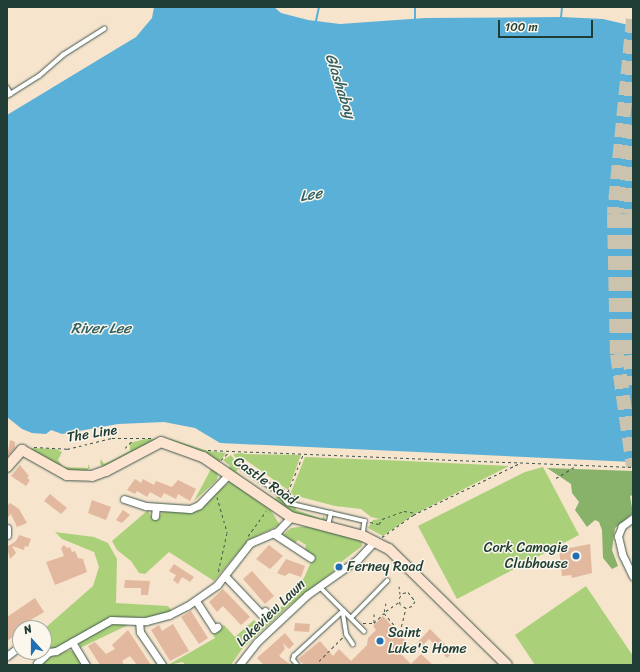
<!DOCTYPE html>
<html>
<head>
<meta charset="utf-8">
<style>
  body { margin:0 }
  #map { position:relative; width:640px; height:672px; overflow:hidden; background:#f6e4cd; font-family:Sriracha,sans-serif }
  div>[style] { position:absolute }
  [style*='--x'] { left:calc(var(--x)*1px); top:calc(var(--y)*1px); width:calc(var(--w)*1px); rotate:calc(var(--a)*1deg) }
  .green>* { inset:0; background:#abd07a }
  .forest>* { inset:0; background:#88b26a }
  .water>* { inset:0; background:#5bb0d7 }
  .stream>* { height:2px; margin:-1px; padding:0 1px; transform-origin:1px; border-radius:1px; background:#5bb0d7 }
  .building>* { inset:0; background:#e2b89f }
  .highway-tunnel>* { height:14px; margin-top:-7px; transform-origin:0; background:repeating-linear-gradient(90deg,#cbc3ae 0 14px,transparent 0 21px) }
  .path>* { height:1px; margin-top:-0.5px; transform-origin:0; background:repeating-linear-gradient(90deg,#3f564b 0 3px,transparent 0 6px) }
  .roads { filter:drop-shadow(0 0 1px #3f564b) drop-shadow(0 0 1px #3f564b) }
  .lane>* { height:3.5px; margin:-1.75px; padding:0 1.75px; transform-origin:1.75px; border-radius:1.75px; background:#fff }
  .street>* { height:7px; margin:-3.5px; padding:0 3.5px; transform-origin:3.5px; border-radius:3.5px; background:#fff }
  .secondary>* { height:10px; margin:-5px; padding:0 5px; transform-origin:5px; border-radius:5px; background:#fde4d0 }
  .dots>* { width:11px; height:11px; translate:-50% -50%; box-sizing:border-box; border:2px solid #fbf7ec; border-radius:50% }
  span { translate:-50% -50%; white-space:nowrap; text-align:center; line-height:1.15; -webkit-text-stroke:3px #fbf7ec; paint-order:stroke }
  .street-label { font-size:14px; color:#1f3d34 }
  .poi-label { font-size:14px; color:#1f3d34 }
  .right { translate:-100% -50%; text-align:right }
  .left { translate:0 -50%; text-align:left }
  .water-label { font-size:15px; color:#316065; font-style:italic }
  .frame { position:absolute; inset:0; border:8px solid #1f3d34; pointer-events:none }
  .north { position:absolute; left:12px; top:620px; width:40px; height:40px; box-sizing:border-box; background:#fbf7ec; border:1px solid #a3ada2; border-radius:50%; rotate:339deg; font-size:11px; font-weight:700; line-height:16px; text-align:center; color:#1f3d34 }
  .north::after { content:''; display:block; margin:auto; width:14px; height:18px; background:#1f6fb2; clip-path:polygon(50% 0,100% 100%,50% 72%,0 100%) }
  .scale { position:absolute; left:498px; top:20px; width:95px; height:18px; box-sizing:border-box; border:2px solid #1f3d34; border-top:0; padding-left:5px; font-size:12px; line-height:14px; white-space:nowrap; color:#1f3d34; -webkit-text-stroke:3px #fbf7ec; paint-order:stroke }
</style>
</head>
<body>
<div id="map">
  <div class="green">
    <i style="clip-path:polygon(145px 439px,170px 439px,208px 451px,226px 453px,219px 463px,174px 442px,103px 467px,100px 464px,101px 459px,104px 464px,111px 461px,130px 451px,130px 443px)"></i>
    <i style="clip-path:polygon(32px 448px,56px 449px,62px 452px,58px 460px,63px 467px,88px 468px,88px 464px,90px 468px,83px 473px,60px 469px,30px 451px)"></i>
    <i style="clip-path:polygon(243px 453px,243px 456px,243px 454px,301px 455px,288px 490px,243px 458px,240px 464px,233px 454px)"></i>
    <i style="clip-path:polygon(231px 455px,239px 466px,236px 472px,247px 481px,275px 499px,278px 495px,285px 503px,296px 507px,296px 510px,322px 519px,324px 515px,325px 521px,295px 515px,228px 469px,230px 466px,223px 460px)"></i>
    <i style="clip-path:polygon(305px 457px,407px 461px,509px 466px,413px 515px,383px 536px,368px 528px,373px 520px,380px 519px,371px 517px,361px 509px,335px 506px,293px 495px,291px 492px)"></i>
    <i style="clip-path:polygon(212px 467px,218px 471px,217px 480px,194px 501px)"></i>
    <i style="clip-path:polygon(543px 467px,579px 535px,457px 599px,418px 526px,525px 472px)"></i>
    <i style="clip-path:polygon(230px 482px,270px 509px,280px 525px,249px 540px,214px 581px,169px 552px,145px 574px,139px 573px,131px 561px,117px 550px,112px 541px,148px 510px,151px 516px,159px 517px,164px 510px,188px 512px)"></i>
    <i style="clip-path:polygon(307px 526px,362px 539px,362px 546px,336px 566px,338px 568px,290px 605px,242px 649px,231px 665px,185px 665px,183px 662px,168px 665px,215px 638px,212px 633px,224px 625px,235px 637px,254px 620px,260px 626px,294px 595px,291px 592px,304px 578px,313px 557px,305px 550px,306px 545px,298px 540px,294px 544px,282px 536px,291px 528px)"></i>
    <i style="clip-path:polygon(55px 532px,94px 537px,108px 543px,117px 559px,116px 603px,168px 606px,172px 611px,152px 617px,109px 618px,55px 648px,49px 648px,44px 643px,44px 629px,93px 586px,99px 567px,94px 552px,62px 539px)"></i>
    <i style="clip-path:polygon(586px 586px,633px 656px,633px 665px,535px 665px,515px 635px)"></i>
    <i style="clip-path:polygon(120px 623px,130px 624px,80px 648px,80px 641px,105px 627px)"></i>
    <i style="clip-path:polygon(70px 650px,75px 652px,83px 665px,43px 665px,45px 659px)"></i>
  </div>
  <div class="forest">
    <i style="clip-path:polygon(547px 468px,633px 471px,633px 495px,630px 496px,633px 513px,615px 528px,612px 550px,618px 566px,612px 569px,603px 558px,602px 530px,599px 522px,595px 520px,587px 527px,575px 510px,579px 502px,572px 493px,571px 484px)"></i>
  </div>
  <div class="water">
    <i style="clip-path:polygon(154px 7px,274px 7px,281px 13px,308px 20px,340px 24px,425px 18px,561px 17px,603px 19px,633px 26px,633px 462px,220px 443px,195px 428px,164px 422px,118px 424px,62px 434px,51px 430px,46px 434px,32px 433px,22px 429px,7px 417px,7px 115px,136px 37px,152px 18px)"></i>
  </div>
  <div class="stream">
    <i style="--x:415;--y:7;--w:12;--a:90"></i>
    <i style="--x:561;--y:17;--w:10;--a:-84"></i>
    <i style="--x:316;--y:21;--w:14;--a:-78"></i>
  </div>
  <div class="building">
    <i style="clip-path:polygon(10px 440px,15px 442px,15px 448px,7px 457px)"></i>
    <i style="clip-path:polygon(20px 465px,29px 476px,27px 478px,30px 480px,26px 486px,11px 476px)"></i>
    <i style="clip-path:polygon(135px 479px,141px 483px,143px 479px,154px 485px,156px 481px,172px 487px,178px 480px,196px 489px,190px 501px,178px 494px,176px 499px,164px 493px,161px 498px,150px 492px,147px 497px,137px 491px,135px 494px,127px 490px)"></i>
    <i style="clip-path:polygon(50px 494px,67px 508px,61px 514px,44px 501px)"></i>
    <i style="clip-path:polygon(92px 500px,111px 507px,106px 520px,88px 513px)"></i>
    <i style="clip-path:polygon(10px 503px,19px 509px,27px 523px,17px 527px,11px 514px,7px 518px,7px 506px)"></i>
    <i style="clip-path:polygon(123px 510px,130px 515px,122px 523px,116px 520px)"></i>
    <i style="clip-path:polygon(19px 535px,31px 539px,28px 547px,25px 546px,24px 550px,12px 546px,16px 553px,10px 559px,7px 547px,16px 541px)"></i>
    <i style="clip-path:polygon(590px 544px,592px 573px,572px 578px,571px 575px,562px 576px,559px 550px)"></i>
    <i style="clip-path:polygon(64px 545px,67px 548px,70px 547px,72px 552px,75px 551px,78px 558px,83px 559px,87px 572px,55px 585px,46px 562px,64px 556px,61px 548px)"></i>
    <i style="clip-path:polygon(269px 545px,283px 556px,270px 569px,256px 559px)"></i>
    <i style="clip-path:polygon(286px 559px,305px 566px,301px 577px,289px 573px,285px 576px,277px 573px)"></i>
    <i style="clip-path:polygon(174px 564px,194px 577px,190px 582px,182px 577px,178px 584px,173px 580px,176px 575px,169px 571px)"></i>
    <i style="clip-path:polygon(252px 571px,274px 596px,265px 604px,243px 579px)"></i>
    <i style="clip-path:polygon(125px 580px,150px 581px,148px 595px,141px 595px,141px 588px,124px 588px)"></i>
    <i style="clip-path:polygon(223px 589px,250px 617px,241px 625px,223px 606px,217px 612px,209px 602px)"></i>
    <i style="clip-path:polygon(35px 598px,44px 612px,29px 621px,31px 623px,26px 627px,20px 628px,18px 633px,7px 641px,7px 617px)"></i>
    <i style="clip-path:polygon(191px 611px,208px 638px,199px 644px,181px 617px)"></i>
    <i style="clip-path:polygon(383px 616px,408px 644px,400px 653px,411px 664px,421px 654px,433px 665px,304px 665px,298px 659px,320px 641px,333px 656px,339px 649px,351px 661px,367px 645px,368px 638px,376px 630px,373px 626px)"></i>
    <i style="clip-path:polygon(295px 623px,310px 624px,309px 632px,294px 631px)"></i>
    <i style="clip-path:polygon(173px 624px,189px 651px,170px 661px,151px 630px,159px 625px,162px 631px)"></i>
    <i style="clip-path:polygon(430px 629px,453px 652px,447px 658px,429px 639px,421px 647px,417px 643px)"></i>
    <i style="clip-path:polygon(128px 630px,151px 665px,137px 665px,130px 656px,122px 661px,124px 665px,100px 665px,88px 646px,95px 642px,106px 654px,115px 649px,112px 645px)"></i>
    <i style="clip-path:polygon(285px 633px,294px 644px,289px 649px,283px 643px,285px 649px,279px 656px,291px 665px,264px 665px,257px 658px)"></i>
  </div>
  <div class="highway-tunnel">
    <i style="--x:633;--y:19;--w:196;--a:95.6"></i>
    <i style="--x:614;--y:214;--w:140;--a:88.8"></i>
    <i style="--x:617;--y:354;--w:114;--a:81.9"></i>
    <i style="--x:633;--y:125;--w:89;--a:95.1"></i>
    <i style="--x:625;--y:214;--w:141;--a:88.4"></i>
    <i style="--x:629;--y:355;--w:30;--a:82"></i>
  </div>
  <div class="path">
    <i style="--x:34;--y:447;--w:33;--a:3"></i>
    <i style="--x:67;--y:449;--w:46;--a:-13.7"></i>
    <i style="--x:112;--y:438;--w:39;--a:0"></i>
    <i style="--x:125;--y:448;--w:11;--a:-45"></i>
    <i style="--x:208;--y:450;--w:425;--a:2.3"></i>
    <i style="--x:221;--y:460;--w:11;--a:-45"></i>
    <i style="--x:556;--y:478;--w:23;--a:-31"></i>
    <i style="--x:282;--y:488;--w:7;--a:27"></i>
    <i style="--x:217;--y:497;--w:37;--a:74"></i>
    <i style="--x:227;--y:533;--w:41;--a:102.7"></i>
    <i style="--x:296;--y:497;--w:9;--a:-148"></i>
    <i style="--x:288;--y:492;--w:40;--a:-68"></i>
    <i style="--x:370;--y:522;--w:9;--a:13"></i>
    <i style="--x:379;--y:524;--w:6;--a:-59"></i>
    <i style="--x:382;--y:519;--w:23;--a:-20"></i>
    <i style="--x:404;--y:511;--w:12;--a:9"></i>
    <i style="--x:248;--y:536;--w:31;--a:-54"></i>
    <i style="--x:382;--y:537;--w:38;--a:-35"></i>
    <i style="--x:413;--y:515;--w:119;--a:-25.9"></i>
    <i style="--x:399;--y:586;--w:8;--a:83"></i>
    <i style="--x:386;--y:603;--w:10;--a:101"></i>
    <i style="--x:384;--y:613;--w:25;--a:50"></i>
    <i style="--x:400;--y:632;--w:25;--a:-76"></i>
    <i style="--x:406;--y:608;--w:7;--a:-146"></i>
    <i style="--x:400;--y:604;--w:6;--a:-99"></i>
    <i style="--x:399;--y:598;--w:6;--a:-51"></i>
    <i style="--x:403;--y:593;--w:5;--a:-11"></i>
    <i style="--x:408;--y:592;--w:11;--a:52"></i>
    <i style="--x:415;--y:601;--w:6;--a:121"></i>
    <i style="--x:412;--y:606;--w:6;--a:162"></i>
    <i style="--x:386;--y:611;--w:16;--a:-35"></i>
    <i style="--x:374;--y:614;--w:9;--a:90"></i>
    <i style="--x:363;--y:623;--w:11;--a:0"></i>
    <i style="--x:374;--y:623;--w:14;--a:-45"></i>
    <i style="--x:25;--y:652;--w:6;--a:59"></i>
    <i style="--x:319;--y:661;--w:34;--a:-45"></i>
  </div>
  <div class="roads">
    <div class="lane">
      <i style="--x:7;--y:87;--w:8;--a:60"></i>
      <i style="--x:7;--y:96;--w:38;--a:-32"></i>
      <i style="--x:39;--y:76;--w:32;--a:-41"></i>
      <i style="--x:63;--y:55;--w:49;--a:-32.4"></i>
      <i style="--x:241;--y:466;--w:45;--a:35.1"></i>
      <i style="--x:278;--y:492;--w:15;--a:48"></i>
      <i style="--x:288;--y:503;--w:79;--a:13.2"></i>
      <i style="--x:365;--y:521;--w:14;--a:98"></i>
      <i style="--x:328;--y:525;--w:12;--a:-76"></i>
      <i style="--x:319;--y:586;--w:64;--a:45"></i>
      <i style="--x:343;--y:611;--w:24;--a:81"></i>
      <i style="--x:347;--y:635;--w:11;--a:56"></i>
      <i style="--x:351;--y:618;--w:52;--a:-45.8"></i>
      <i style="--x:297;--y:665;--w:6;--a:-129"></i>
      <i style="--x:293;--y:660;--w:4;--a:-76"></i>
      <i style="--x:294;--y:656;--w:67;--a:-42.6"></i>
    </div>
    <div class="street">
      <i style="--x:124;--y:499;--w:23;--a:18"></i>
      <i style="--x:146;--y:506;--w:44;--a:3.9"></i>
      <i style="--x:190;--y:509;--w:10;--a:-24"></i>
      <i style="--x:199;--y:505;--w:43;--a:-45.9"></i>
      <i style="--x:155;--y:516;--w:9;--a:-84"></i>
      <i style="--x:633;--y:518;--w:14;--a:144"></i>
      <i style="--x:622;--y:526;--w:11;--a:112"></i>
      <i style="--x:618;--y:536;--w:18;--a:77"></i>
      <i style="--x:622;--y:554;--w:25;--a:64"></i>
      <i style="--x:7;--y:528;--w:7;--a:90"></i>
      <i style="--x:273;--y:533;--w:45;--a:33.3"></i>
      <i style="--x:225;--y:576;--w:52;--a:46.5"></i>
      <i style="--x:261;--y:614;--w:5;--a:-37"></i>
      <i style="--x:196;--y:601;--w:33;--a:57"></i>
      <i style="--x:214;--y:629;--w:4;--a:-34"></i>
      <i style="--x:139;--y:621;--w:11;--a:85"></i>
      <i style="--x:140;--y:632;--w:40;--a:56"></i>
      <i style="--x:72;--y:642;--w:27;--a:59"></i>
      <i style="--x:44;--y:648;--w:6;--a:39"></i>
      <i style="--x:49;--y:652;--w:7;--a:-8"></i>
      <i style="--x:56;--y:651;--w:63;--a:-29.4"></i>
      <i style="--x:111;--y:620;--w:35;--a:2"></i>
      <i style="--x:146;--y:621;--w:24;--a:-15"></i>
      <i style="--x:169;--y:615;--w:20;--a:-27"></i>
      <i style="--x:187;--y:606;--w:37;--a:-35"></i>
      <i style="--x:217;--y:585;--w:53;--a:-51.8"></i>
      <i style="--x:250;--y:543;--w:30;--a:-23"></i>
      <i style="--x:278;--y:531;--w:19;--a:-47"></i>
      <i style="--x:7;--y:656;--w:16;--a:-38"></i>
      <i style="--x:37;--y:663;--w:16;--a:-43"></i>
      <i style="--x:239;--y:665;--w:29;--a:-52"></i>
      <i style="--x:257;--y:642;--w:69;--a:-43.2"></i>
      <i style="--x:307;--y:595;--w:62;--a:-35.2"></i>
      <i style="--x:358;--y:559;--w:25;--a:-47"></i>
    </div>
    <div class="secondary">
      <i style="--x:7;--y:467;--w:23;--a:-49"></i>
      <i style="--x:22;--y:450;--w:51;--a:29.1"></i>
      <i style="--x:67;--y:475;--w:25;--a:2"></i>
      <i style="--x:92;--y:476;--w:15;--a:-20"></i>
      <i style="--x:106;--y:471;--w:62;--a:-27.8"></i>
      <i style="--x:161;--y:442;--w:45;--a:19.7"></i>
      <i style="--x:203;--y:457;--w:107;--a:34.3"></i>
      <i style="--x:291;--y:517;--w:74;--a:14.8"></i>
      <i style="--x:363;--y:536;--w:29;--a:27"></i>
      <i style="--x:389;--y:549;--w:165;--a:44.5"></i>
    </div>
  </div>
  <div class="dots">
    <i style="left:576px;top:556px;background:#1f6fb2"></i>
    <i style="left:339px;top:567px;background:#1f6fb2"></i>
    <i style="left:380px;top:641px;background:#1f6fb2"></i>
  </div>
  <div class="street-label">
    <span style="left:92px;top:434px;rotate:-9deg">The Line</span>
    <span style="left:265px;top:481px;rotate:35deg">Castle Road</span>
    <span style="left:271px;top:613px;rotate:-44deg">Lakeview Lawn</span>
  </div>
  <div class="poi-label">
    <span class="right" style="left:568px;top:556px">Cork Camogie<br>Clubhouse</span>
    <span class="left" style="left:347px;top:567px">Ferney Road</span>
    <span class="left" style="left:388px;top:641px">Saint<br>Luke's Home</span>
  </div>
  <div class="water-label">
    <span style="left:340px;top:86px;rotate:72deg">Glashaboy</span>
    <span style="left:311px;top:195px;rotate:-10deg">Lee</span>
    <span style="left:101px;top:329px">River Lee</span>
  </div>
  <div class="frame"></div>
  <div class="north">N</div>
  <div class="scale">100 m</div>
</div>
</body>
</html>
